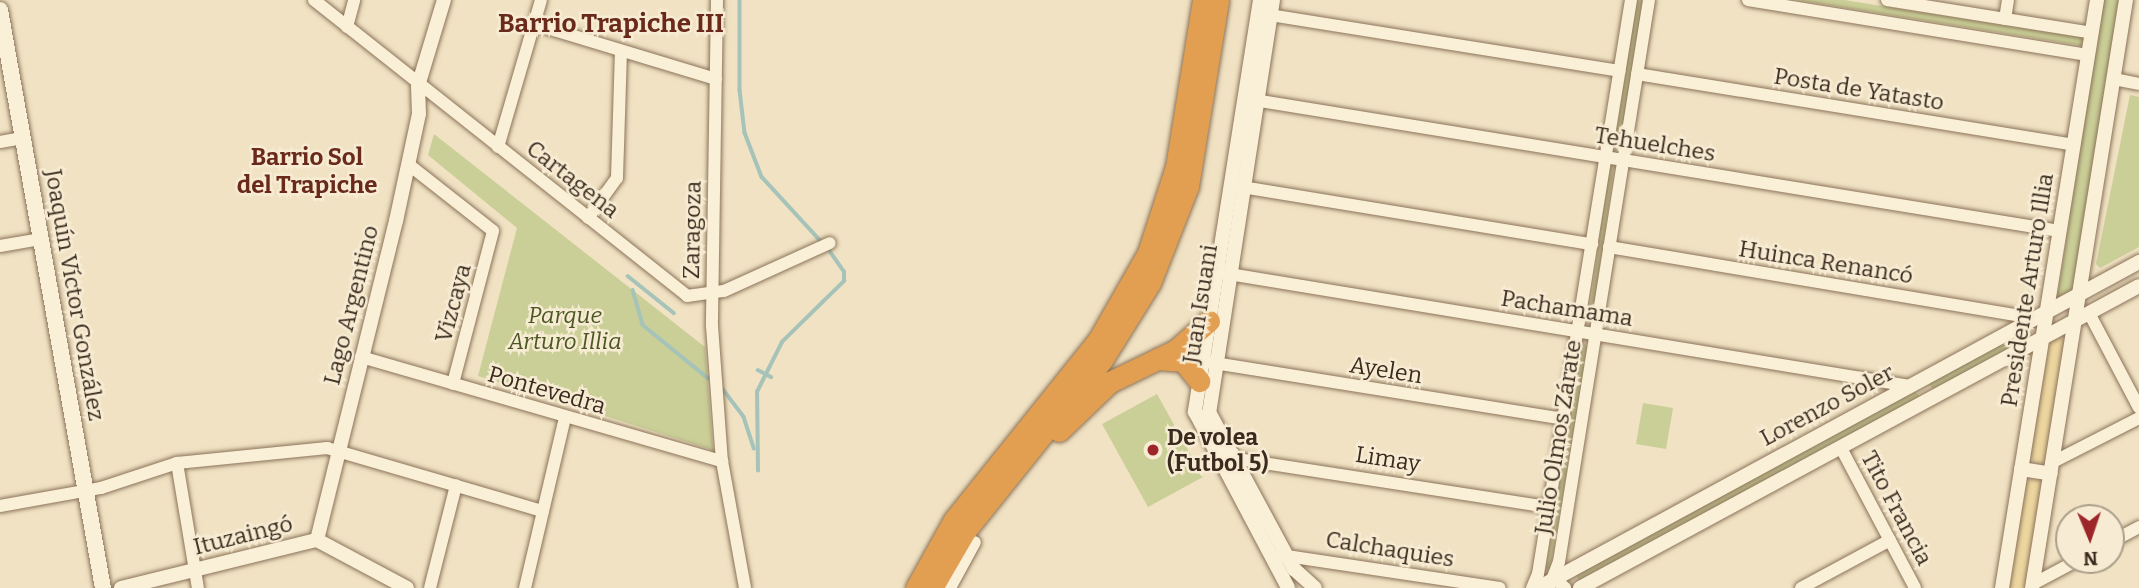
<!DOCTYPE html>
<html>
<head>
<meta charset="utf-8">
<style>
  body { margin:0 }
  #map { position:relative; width:2139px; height:588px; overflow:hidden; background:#f0e2c3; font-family:Bitter,serif }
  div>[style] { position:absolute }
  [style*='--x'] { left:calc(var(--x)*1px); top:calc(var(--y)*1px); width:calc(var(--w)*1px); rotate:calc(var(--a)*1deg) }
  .green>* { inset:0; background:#cacf97 }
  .sand>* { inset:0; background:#edd6a0 }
  .stream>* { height:3.5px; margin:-1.75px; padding:0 1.75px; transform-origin:1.75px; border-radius:1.75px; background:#a6c3b9 }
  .roads { filter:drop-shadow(0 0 2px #8b7359) drop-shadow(0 0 2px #8b7359) }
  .minor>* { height:12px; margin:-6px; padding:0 6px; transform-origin:6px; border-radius:6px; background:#faefd7 }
  .tertiary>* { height:14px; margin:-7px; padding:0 7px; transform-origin:7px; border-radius:7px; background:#faefd7 }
  .secondary>* { height:16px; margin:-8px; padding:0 8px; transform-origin:8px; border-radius:8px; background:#faefd7 }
  .motorway>* { height:21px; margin:-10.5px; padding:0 10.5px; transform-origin:10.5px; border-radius:10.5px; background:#e39f51 }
  .dots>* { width:19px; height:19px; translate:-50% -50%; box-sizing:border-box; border:4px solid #f7ecd3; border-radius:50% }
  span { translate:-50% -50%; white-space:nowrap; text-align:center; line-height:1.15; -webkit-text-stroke:5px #f7ecd3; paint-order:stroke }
  .street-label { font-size:23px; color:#3b2b1e }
  .park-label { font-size:23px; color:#4c5823; font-style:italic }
  .poi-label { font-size:23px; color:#3b2b1e; font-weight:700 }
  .left { translate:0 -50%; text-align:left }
  .neighbourhood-label { font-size:24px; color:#692a1b; font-weight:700 }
  .quarter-label { font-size:26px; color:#692a1b; font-weight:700 }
  .north { position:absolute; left:2055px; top:504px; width:70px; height:70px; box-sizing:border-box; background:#f7ecd3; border:2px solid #ac9f8b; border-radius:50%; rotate:178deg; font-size:19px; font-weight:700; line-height:28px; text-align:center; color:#3b2b1e }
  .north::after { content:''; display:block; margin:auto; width:24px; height:32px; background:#9d262a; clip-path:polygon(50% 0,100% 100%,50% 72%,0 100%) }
</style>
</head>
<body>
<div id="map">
  <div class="green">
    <i style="clip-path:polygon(1637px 0,1644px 0,1620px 147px,1614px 147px)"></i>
    <i style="clip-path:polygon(1797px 0,1844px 0,2085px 38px,2084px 46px)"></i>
    <i style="clip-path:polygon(2103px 0,2121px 0,2073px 290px,2057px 299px)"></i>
    <i style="clip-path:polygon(2130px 95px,2139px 97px,2139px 247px,2100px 268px,2096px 264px)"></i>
    <i style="clip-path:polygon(434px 134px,705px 347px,713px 450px,478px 376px,517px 228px,428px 155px)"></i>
    <i style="clip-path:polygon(1614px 167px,1592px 321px,1588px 322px,1609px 169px)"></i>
    <i style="clip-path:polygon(2029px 329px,2033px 335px,1933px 389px,1928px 383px)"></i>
    <i style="clip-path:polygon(1583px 342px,1588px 347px,1550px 570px,1546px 568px)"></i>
    <i style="clip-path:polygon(1915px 391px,1920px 397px,1579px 580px,1575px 574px)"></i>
    <i style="clip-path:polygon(1157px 394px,1203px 477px,1148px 507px,1102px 424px)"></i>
    <i style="clip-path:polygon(1643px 403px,1673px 408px,1666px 449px,1636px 444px)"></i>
  </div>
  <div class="sand">
    <i style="clip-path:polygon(2060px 337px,2065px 341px,2047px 462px,2037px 465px,2029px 456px,2048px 343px)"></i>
    <i style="clip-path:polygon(2037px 478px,2042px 485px,2026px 588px,2007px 588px,2026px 481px)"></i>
  </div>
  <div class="stream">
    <i style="--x:740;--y:0;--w:90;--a:90"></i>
    <i style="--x:740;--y:90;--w:43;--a:83.4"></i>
    <i style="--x:745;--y:133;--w:47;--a:68.9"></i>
    <i style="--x:762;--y:177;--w:86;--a:47.4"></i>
    <i style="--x:628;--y:276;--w:59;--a:38.8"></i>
    <i style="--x:633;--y:290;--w:36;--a:74"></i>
    <i style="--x:643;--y:325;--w:84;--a:39.2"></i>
    <i style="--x:758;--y:370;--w:15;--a:28"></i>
    <i style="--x:723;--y:389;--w:35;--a:53"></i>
    <i style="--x:744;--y:417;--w:33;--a:72"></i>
    <i style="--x:758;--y:471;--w:79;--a:-90.7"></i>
    <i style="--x:757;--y:392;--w:56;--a:-63.4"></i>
    <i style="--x:782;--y:342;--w:87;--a:-44.5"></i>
    <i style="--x:844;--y:281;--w:9;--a:-90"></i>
    <i style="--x:844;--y:272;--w:24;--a:-125"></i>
  </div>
  <div class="roads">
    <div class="minor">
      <i style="--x:314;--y:0;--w:476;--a:38.4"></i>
      <i style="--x:687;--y:296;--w:37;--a:-8"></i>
      <i style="--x:724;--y:291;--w:116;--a:-24.4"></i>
      <i style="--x:717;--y:0;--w:326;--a:90.9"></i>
      <i style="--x:712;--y:326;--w:135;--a:85.8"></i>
      <i style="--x:722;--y:461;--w:129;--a:79.7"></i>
      <i style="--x:1748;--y:0;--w:344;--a:9.2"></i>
      <i style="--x:1887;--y:0;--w:208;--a:9.1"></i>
      <i style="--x:1264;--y:14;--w:360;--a:9.1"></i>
      <i style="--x:2005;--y:19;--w:19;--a:-81"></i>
      <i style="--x:534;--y:24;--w:190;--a:16.8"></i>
      <i style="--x:347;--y:27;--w:28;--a:-75"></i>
      <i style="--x:1637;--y:74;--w:443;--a:9.2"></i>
      <i style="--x:2114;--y:79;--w:25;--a:11"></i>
      <i style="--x:1248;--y:99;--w:822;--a:9.24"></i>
      <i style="--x:0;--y:142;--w:23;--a:-10"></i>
      <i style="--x:498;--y:147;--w:153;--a:-73.7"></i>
      <i style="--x:408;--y:164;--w:108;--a:38.2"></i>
      <i style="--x:493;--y:231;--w:158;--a:104.7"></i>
      <i style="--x:1236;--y:186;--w:361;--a:9.3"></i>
      <i style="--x:588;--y:218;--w:49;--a:-54.1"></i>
      <i style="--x:617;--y:178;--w:127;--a:-88.2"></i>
      <i style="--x:0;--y:246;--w:42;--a:-9.7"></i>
      <i style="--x:1609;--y:247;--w:432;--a:9.5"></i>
      <i style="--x:1223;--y:273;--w:696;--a:9.34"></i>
      <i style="--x:2089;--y:313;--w:107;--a:62.2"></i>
      <i style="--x:361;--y:357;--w:376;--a:16.1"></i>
      <i style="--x:1208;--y:362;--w:360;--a:9.1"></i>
      <i style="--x:1841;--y:448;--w:158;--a:62.1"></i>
      <i style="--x:1225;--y:457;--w:328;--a:8.8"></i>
      <i style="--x:2053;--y:462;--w:97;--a:-27.1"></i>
      <i style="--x:177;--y:463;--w:127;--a:80.5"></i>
      <i style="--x:0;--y:506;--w:103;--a:-10.1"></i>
      <i style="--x:101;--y:488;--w:80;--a:-18.2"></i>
      <i style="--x:177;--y:463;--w:151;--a:-5.7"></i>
      <i style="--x:327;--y:448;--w:225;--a:16.3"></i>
      <i style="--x:2111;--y:542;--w:32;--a:-28"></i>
      <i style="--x:1280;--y:555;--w:222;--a:8.5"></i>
      <i style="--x:1554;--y:578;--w:15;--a:42"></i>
      <i style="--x:2033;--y:584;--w:51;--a:-28.1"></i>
      <i style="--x:1550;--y:585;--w:25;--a:-69"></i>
      <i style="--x:1559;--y:562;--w:569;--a:-80.9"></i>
      <i style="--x:430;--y:588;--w:106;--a:-75.8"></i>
      <i style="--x:525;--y:588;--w:176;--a:-76.8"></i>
      <i style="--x:950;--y:588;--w:52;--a:-61.5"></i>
      <i style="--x:1532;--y:588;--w:15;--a:-67"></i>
      <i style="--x:1538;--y:574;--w:581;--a:-80.8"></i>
      <i style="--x:1801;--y:588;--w:101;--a:-28.3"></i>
    </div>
    <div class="tertiary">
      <i style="--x:1260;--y:0;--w:417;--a:99"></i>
      <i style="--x:1195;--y:412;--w:199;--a:62.1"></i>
      <i style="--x:1273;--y:0;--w:417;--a:98.8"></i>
      <i style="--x:1209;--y:412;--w:179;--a:61.6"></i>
      <i style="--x:1294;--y:569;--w:28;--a:42"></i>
      <i style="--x:2021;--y:469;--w:30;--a:9"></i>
      <i style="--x:317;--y:540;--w:329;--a:-76.1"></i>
      <i style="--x:396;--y:221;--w:109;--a:-77.9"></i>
      <i style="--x:419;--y:114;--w:28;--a:-92"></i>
      <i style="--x:418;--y:86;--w:90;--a:-73.2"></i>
      <i style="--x:121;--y:588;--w:202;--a:-13.8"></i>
      <i style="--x:317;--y:540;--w:102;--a:28.1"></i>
      <i style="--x:1538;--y:588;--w:684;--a:-28.48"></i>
      <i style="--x:1580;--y:588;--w:635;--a:-28.38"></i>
      <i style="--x:2002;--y:588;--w:596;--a:-80.82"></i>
      <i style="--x:2032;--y:588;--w:595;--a:-80.92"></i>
    </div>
    <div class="secondary">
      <i style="--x:0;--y:10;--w:587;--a:79.9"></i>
    </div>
    <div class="motorway">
      <i style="--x:1157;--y:359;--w:26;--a:4"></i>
      <i style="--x:1183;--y:361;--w:26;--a:51"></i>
      <i style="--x:1059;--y:431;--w:71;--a:-43.9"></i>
      <i style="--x:1110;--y:382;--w:73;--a:-25.9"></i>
      <i style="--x:1176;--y:350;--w:44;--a:-41.3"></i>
      <i style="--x:916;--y:588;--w:78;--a:-60.8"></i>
      <i style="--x:954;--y:520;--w:232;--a:-51.3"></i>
      <i style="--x:1099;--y:339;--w:99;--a:-60.3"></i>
      <i style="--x:1148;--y:253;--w:90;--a:-72"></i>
      <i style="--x:1176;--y:167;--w:169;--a:-80.8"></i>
      <i style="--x:932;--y:588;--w:66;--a:-59.9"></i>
      <i style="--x:965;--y:531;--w:219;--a:-51.3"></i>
      <i style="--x:1102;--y:360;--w:91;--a:-58.1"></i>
      <i style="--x:1150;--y:283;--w:104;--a:-68.6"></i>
      <i style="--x:1188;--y:186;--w:188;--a:-80.8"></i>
    </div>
  </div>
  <div class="dots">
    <i style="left:1153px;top:450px;background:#9d262a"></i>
  </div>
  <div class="street-label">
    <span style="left:1859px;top:89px;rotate:9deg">Posta de Yatasto</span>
    <span style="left:1655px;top:144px;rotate:9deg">Tehuelches</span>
    <span style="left:573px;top:179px;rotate:38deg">Cartagena</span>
    <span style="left:692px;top:230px;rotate:-89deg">Zaragoza</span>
    <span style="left:1826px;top:262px;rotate:9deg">Huinca Renancó</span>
    <span style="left:2027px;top:290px;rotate:-81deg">Presidente Arturo Illia</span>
    <span style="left:75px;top:295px;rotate:80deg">Joaquín Víctor González</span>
    <span style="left:453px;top:303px;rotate:-75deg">Vizcaya</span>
    <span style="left:1200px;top:304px;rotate:-81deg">Juan Isuani</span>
    <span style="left:351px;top:305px;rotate:-76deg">Lago Argentino</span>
    <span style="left:1567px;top:308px;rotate:9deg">Pachamama</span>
    <span style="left:1386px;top:370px;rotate:9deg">Ayelen</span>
    <span style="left:547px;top:390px;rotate:16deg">Pontevedra</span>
    <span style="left:1827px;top:405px;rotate:-28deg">Lorenzo Soler</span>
    <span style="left:1558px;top:437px;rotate:-81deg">Julio Olmos Zárate</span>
    <span style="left:1388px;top:459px;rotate:9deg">Limay</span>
    <span style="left:1897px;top:508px;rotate:62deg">Tito Francia</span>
    <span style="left:243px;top:535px;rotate:-14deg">Ituzaingó</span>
    <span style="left:1390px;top:549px;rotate:9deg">Calchaquies</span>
  </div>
  <div class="park-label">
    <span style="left:565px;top:328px">Parque<br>Arturo Illia</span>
  </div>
  <div class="poi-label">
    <span class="left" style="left:1167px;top:450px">De volea<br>(Futbol 5)</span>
  </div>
  <div class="neighbourhood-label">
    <span style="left:307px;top:172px">Barrio Sol<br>del Trapiche</span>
  </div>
  <div class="quarter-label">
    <span style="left:611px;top:24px">Barrio Trapiche III</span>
  </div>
  <div class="north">N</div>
</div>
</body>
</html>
